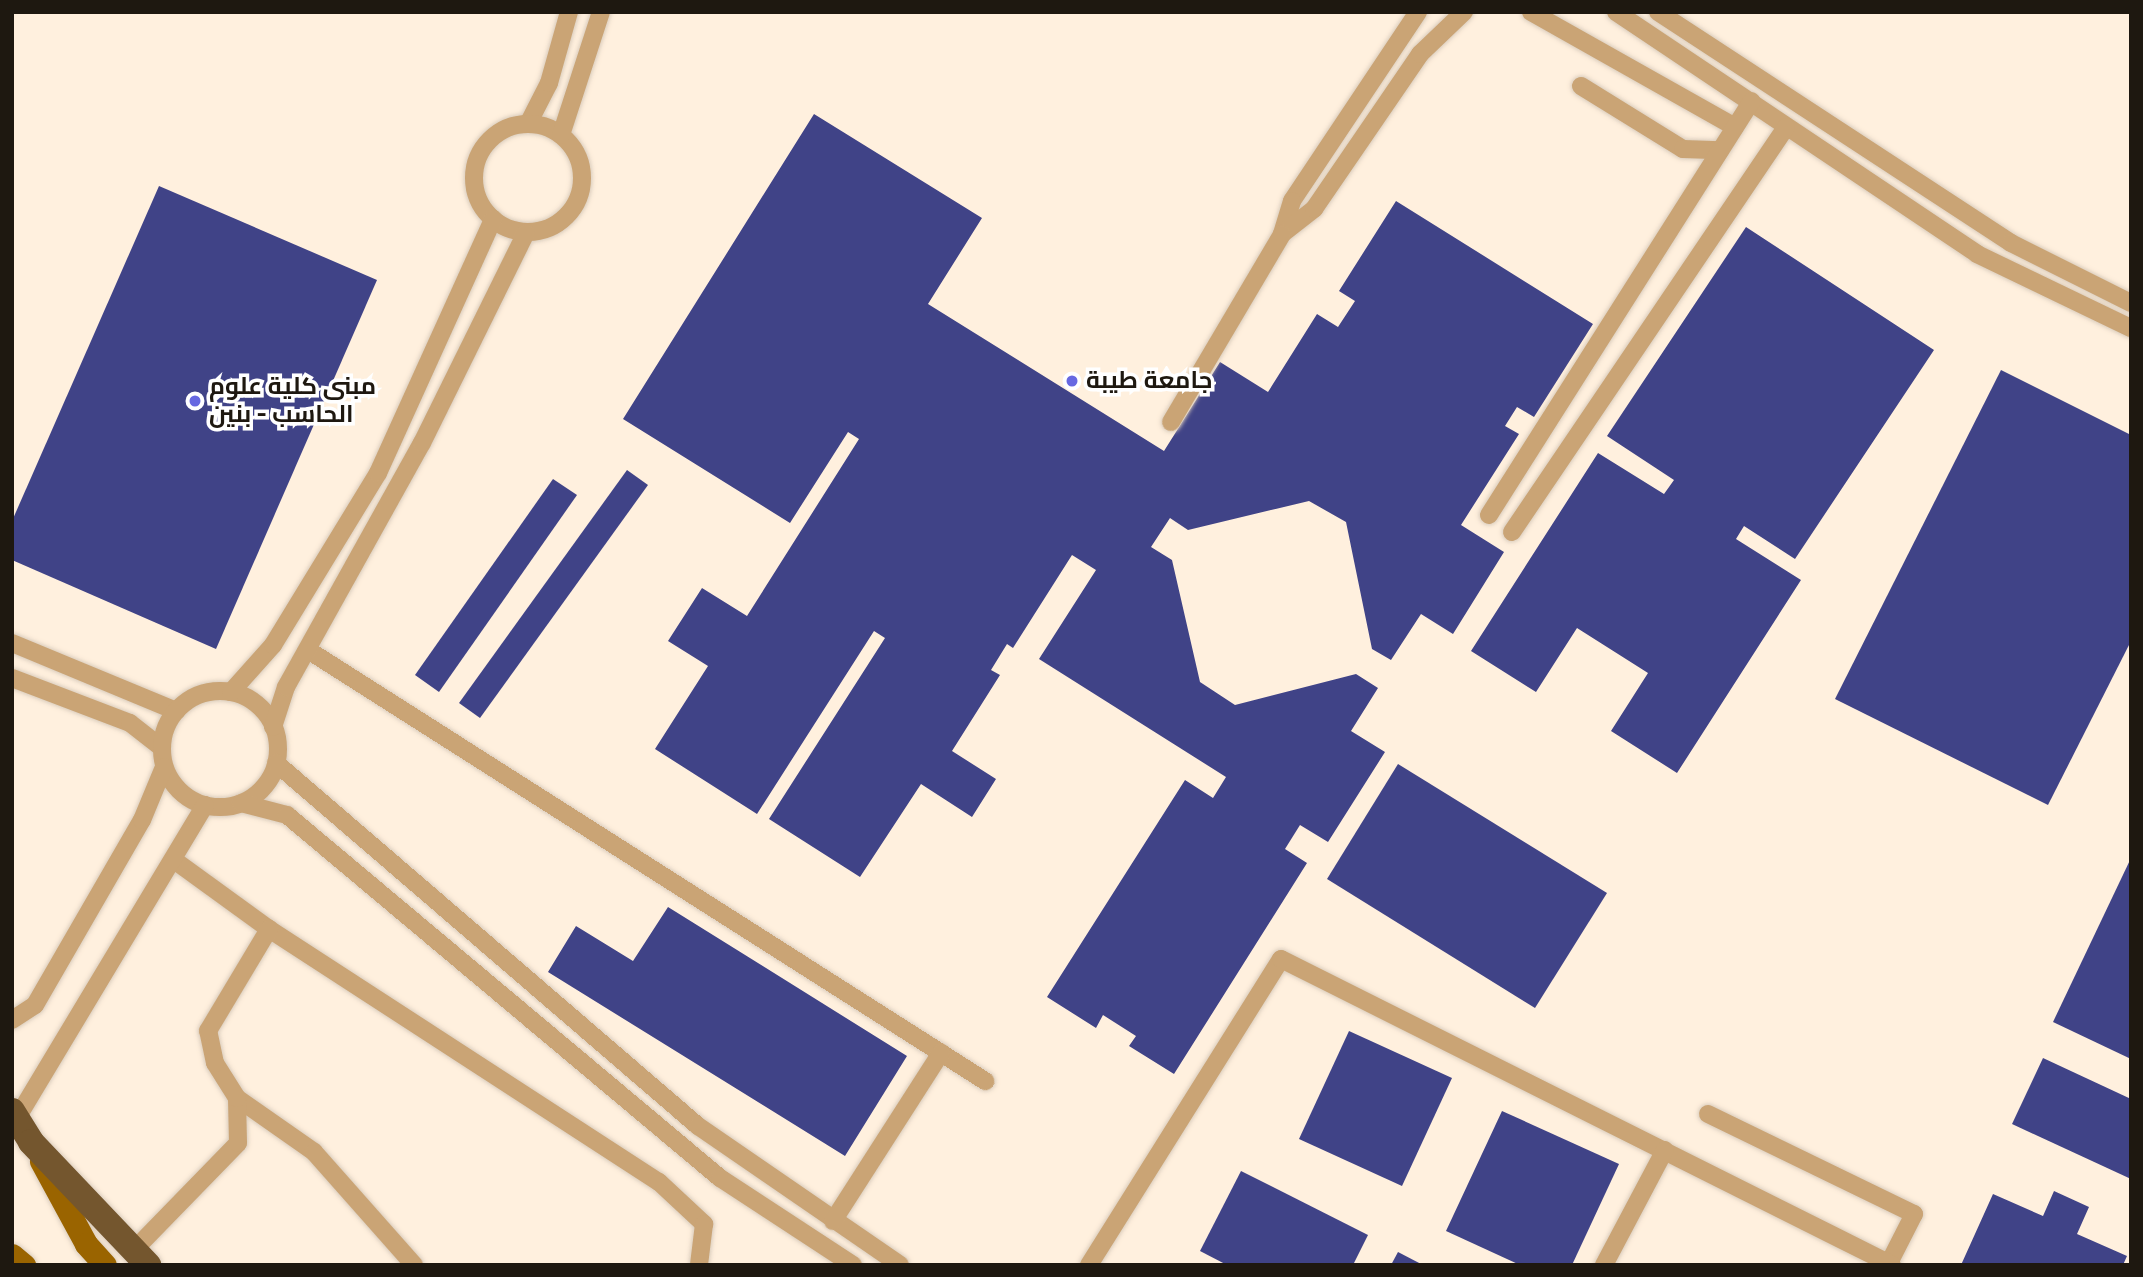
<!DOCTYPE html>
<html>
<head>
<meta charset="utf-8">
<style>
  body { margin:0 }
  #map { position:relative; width:2143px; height:1277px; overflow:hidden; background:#fff0de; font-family:"Fira Sans",Cairo,sans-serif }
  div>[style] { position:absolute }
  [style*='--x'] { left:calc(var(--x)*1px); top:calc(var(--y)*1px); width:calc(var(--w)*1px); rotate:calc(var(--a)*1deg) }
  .building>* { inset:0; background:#404387 }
  .roads { filter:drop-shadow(0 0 2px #dbcdbd) drop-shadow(0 0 2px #dbcdbd) }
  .minor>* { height:18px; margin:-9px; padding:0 9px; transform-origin:9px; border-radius:9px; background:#caa475 }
  .minor>.ring { margin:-9px; padding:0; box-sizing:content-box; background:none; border:18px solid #caa475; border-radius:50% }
  .major>* { height:23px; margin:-11.5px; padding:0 11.5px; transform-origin:11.5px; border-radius:11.5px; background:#9a6400 }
  .highway>* { height:26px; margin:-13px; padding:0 13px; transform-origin:13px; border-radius:13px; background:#74562e }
  .dots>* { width:19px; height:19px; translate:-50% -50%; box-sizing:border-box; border:4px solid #fff; border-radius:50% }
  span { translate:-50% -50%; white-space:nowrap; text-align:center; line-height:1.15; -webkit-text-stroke:7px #fff; paint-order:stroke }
  .poi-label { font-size:24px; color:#1e1810; font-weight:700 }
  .left { translate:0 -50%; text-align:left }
  .frame { position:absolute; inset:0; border:14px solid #1e1810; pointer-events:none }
</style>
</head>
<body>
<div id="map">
  <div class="building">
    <i style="clip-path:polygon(814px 114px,982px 218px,928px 304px,1164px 451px,1220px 362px,1268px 392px,1317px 314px,1338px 327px,1355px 301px,1339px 291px,1396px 201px,1593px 324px,1534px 417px,1517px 407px,1505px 426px,1519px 434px,1461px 525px,1504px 552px,1453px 634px,1421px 614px,1391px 660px,1372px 649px,1346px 522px,1309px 501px,1188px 530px,1170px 518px,1151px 547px,1172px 560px,1200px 682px,1235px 705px,1356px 674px,1378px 688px,1351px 731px,1385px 752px,1328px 842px,1300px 825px,1285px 849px,1307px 863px,1174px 1074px,1129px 1046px,1136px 1036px,1103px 1015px,1096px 1028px,1047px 997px,1185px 780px,1213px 798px,1226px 777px,1039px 659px,1096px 570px,1072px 555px,1013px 648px,1007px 644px,991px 670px,1000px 675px,952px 751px,996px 779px,972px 817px,921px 784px,860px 877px,769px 819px,885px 638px,874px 631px,757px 814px,655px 749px,708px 666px,668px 641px,702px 588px,747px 616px,859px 439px,848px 432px,790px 523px,623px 419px)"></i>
    <i style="clip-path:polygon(159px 186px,377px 280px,216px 649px,12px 560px,12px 521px)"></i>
    <i style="clip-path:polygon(1746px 227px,1934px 350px,1795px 559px,1744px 526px,1736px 539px,1801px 580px,1677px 773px,1611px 731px,1648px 673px,1577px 628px,1536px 692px,1471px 651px,1598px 453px,1664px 494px,1674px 480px,1607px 436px)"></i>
    <i style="clip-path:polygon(2001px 370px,2131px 435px,2131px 641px,2048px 805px,1835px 699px)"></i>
    <i style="clip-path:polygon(627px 470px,648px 485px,480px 718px,459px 703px)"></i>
    <i style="clip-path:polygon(553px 479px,577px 495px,439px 692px,415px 675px)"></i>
    <i style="clip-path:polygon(1398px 764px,1607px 893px,1535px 1008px,1327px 879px)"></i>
    <i style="clip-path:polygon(2131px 858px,2131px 1059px,2053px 1022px)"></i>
    <i style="clip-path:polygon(668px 907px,907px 1056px,845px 1156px,548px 972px,576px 926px,633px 961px)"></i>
    <i style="clip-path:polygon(1349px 1031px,1452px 1078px,1402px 1186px,1299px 1139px)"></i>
    <i style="clip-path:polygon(2043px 1058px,2131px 1099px,2131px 1179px,2012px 1124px)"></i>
    <i style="clip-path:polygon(1502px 1111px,1619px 1164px,1572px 1265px,1520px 1265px,1446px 1231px)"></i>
    <i style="clip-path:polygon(1241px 1171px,1368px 1235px,1353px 1265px,1227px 1265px,1200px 1251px)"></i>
    <i style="clip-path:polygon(2054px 1191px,2089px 1207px,2077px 1234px,2127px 1256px,2123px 1265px,1961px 1265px,1993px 1194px,2043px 1216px)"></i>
    <i style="clip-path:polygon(1398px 1252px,1423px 1265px,1391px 1265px)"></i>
  </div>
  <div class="roads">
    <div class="minor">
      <i style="--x:1418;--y:12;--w:227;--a:123.7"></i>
      <i style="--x:1292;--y:201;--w:34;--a:107"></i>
      <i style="--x:1282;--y:234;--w:41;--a:-38"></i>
      <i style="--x:1314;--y:209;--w:188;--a:-55.6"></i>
      <i style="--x:1420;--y:54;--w:61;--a:-43.7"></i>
      <i style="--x:1531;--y:12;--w:234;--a:29.4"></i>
      <i style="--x:1616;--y:12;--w:435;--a:33.8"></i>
      <i style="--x:1977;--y:254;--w:171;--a:25.7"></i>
      <i style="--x:1658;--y:12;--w:422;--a:33.2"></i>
      <i style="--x:2011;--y:243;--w:134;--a:26.6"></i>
      <i style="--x:1581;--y:86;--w:120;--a:31.7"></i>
      <i style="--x:1683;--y:149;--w:37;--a:2"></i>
      <i style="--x:528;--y:124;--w:46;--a:-62.9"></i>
      <i style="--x:549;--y:83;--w:74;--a:-74.3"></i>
      <i class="ring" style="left:474px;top:124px;width:90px;height:90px"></i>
      <i style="--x:561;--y:135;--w:129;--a:-72"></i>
      <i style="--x:1171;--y:422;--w:218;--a:-59.4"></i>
      <i style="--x:1489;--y:515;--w:490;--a:-57.6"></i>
      <i style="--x:1512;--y:532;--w:489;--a:-55.9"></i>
      <i style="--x:12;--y:643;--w:178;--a:22.5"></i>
      <i style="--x:308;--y:650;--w:803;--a:32.48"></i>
      <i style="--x:12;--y:678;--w:126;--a:20.9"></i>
      <i style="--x:130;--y:723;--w:39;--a:38"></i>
      <i class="ring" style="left:162px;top:691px;width:98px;height:98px"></i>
      <i style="--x:231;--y:692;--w:63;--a:-48.2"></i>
      <i style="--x:273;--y:645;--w:202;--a:-58.6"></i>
      <i style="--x:378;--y:473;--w:279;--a:-65.6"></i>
      <i style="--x:273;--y:727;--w:42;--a:-72"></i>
      <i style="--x:286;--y:687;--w:279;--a:-60.9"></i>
      <i style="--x:422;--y:443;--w:234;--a:-63.7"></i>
      <i style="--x:276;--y:763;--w:557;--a:40.7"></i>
      <i style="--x:698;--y:1126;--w:245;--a:34.5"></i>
      <i style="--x:241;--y:803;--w:48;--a:14.6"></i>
      <i style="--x:287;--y:815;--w:565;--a:39.97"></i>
      <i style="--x:720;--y:1178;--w:159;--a:33.2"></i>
      <i style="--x:174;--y:860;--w:117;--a:36"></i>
      <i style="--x:269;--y:929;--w:465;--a:33"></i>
      <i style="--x:659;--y:1182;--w:62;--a:43"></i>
      <i style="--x:704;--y:1224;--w:41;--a:97"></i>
      <i style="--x:12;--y:1020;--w:27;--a:-33"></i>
      <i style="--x:35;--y:1005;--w:214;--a:-60"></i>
      <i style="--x:142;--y:820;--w:57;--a:-67.5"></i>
      <i style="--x:237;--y:1098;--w:94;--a:35"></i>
      <i style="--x:314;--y:1152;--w:151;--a:48.5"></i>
      <i style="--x:1708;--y:1114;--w:229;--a:25.9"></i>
      <i style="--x:1914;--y:1214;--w:55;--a:117"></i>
      <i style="--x:17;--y:1118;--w:365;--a:-59"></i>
      <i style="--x:833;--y:1221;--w:200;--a:-57.3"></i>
      <i style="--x:134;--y:1250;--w:149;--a:-45.8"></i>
      <i style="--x:238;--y:1143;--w:45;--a:-91.3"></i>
      <i style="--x:237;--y:1098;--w:41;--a:-122.2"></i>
      <i style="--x:215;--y:1063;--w:33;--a:-102"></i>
      <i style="--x:208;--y:1031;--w:119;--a:-59.1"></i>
      <i style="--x:1089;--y:1265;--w:361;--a:-57.9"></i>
      <i style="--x:1281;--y:959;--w:683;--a:26.6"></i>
      <i style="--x:1604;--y:1265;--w:130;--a:-62.1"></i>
    </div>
    <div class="major">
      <i style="--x:41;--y:1161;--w:94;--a:61.5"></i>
      <i style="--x:86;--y:1244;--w:28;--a:48"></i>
      <i style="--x:12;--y:1255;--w:16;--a:40"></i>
    </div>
    <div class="highway">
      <i style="--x:12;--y:1111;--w:36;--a:58"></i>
      <i style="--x:31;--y:1142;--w:170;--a:46.4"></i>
    </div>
  </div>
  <div class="dots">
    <i style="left:1072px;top:381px;background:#6768e1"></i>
    <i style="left:195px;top:401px;background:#6768e1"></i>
  </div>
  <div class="poi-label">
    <span class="left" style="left:1086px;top:381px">جامعة طيبة</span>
    <span class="left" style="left:209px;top:401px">مبنى كلية علوم<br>الحاسب - بنين</span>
  </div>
  <div class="frame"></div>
</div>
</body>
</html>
